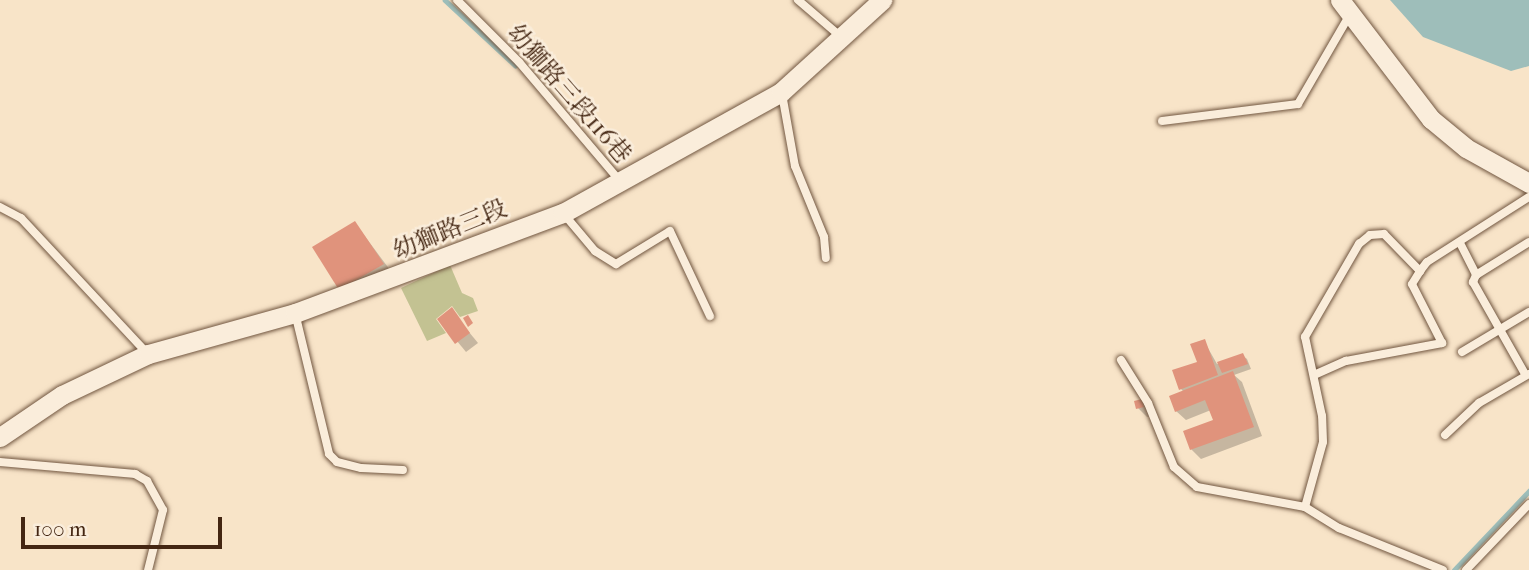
<!DOCTYPE html>
<html>
<head>
<meta charset="utf-8">
<style>
  body { margin:0 }
  #map { position:relative; width:1529px; height:570px; overflow:hidden; background:#f8e4c8; font-family:"IM FELL French Canon","Noto Serif TC",serif }
  div>[style] { position:absolute }
  [style*='--x'] { left:calc(var(--x)*1px); top:calc(var(--y)*1px); width:calc(var(--w)*1px); rotate:calc(var(--a)*1deg) }
  .green>* { inset:0; background:#c3c292 }
  .water>* { inset:0; background:#9ebeba }
  .shadow>* { inset:0; background:#0003 }
  .stream>* { height:4.5px; margin:-2.25px; padding:0 2.25px; transform-origin:2.25px; border-radius:2.25px; background:#9ebeba }
  .building>* { inset:0; background:#e0937c }
  .roads { filter:drop-shadow(0 0 2px #715640) drop-shadow(0 0 2px #715640) }
  .service>* { height:8px; margin:-4px; padding:0 4px; transform-origin:4px; border-radius:4px; background:#faeddb }
  .tertiary>* { height:19px; margin:-9.5px; padding:0 9.5px; transform-origin:9.5px; border-radius:9.5px; background:#faeddb }
  span { translate:-50% -50%; white-space:nowrap; text-align:center; line-height:1.15; -webkit-text-stroke:5px #faeddb; paint-order:stroke }
  .street-label { font-size:24px; color:#442612 }
  .scale { position:absolute; left:21px; top:517px; width:201px; height:32px; box-sizing:border-box; border:4px solid #442612; border-top:0; padding-left:9px; font-size:21px; line-height:24px; white-space:nowrap; color:#442612; -webkit-text-stroke:5px #faeddb; paint-order:stroke }
</style>
</head>
<body>
<div id="map">
  <div class="green">
    <i style="clip-path:polygon(450px 265px,462px 293px,473px 298px,478px 311px,460px 317px,452px 306px,436px 319px,446px 333px,427px 341px,401px 288px)"></i>
  </div>
  <div class="water">
    <i style="clip-path:polygon(1390px 0,1529px 0,1529px 66px,1511px 71px,1423px 37px)"></i>
  </div>
  <div class="shadow">
    <i style="clip-path:polygon(355px 223px,393px 274px,350px 299px)"></i>
    <i style="clip-path:polygon(451px 310px,478px 343px,466px 352px,439px 319px)"></i>
    <i style="clip-path:polygon(1204px 341px,1217px 364px,1242px 355px,1247px 359px,1251px 369px,1234px 375px,1242px 382px,1262px 436px,1201px 459px,1191px 449px,1215px 421px,1211px 410px,1186px 420px,1176px 411px,1184px 392px,1181px 389px,1200px 363px)"></i>
    <i style="clip-path:polygon(1142px 401px,1153px 416px,1147px 417px,1138px 408px)"></i>
  </div>
  <div class="stream">
    <i style="--x:445;--y:0;--w:96;--a:42.9"></i>
    <i style="--x:1454;--y:570;--w:109;--a:-46.5"></i>
  </div>
  <div class="building">
    <i style="clip-path:polygon(355px 221px,384px 264px,339px 290px,312px 247px)"></i>
    <i style="clip-path:polygon(452px 307px,470px 333px,455px 344px,437px 319px)"></i>
    <i style="clip-path:polygon(468px 315px,473px 323px,468px 327px,463px 318px)"></i>
    <i style="clip-path:polygon(1205px 339px,1218px 375px,1179px 390px,1172px 370px,1197px 362px,1190px 344px)"></i>
    <i style="clip-path:polygon(1243px 353px,1248px 364px,1222px 373px,1217px 362px)"></i>
    <i style="clip-path:polygon(1233px 371px,1254px 427px,1190px 450px,1183px 431px,1213px 420px,1205px 400px,1175px 412px,1169px 396px)"></i>
    <i style="clip-path:polygon(1142px 399px,1144px 407px,1136px 409px,1134px 401px)"></i>
  </div>
  <div class="roads">
    <div class="service">
      <i style="--x:457;--y:0;--w:88;--a:45"></i>
      <i style="--x:519;--y:62;--w:155;--a:49.7"></i>
      <i style="--x:798;--y:0;--w:55;--a:40.6"></i>
      <i style="--x:782;--y:94;--w:73;--a:79.8"></i>
      <i style="--x:795;--y:166;--w:77;--a:67.8"></i>
      <i style="--x:824;--y:237;--w:21;--a:85"></i>
      <i style="--x:1162;--y:121;--w:137;--a:-7.1"></i>
      <i style="--x:1298;--y:104;--w:102;--a:-59.9"></i>
      <i style="--x:0;--y:207;--w:24;--a:28"></i>
      <i style="--x:21;--y:218;--w:186;--a:47"></i>
      <i style="--x:563;--y:213;--w:50;--a:49.9"></i>
      <i style="--x:595;--y:251;--w:25;--a:32"></i>
      <i style="--x:616;--y:264;--w:63;--a:-31.4"></i>
      <i style="--x:670;--y:231;--w:94;--a:64.8"></i>
      <i style="--x:1460;--y:243;--w:36;--a:63"></i>
      <i style="--x:1476;--y:275;--w:8;--a:113"></i>
      <i style="--x:1473;--y:282;--w:106;--a:60.5"></i>
      <i style="--x:1476;--y:275;--w:62;--a:-31.9"></i>
      <i style="--x:295;--y:313;--w:145;--a:76.4"></i>
      <i style="--x:329;--y:454;--w:11;--a:45"></i>
      <i style="--x:337;--y:462;--w:25;--a:14"></i>
      <i style="--x:361;--y:468;--w:42;--a:2.7"></i>
      <i style="--x:1462;--y:352;--w:78;--a:-30.8"></i>
      <i style="--x:1121;--y:360;--w:51;--a:57.9"></i>
      <i style="--x:1148;--y:403;--w:69;--a:67.9"></i>
      <i style="--x:1174;--y:467;--w:30;--a:41"></i>
      <i style="--x:1197;--y:487;--w:110;--a:10.5"></i>
      <i style="--x:1305;--y:507;--w:40;--a:32"></i>
      <i style="--x:1339;--y:528;--w:112;--a:22"></i>
      <i style="--x:1314;--y:375;--w:35;--a:-24"></i>
      <i style="--x:1346;--y:361;--w:98;--a:-10.6"></i>
      <i style="--x:1442;--y:343;--w:66;--a:-117"></i>
      <i style="--x:1412;--y:284;--w:15;--a:-58"></i>
      <i style="--x:1445;--y:435;--w:47;--a:-43.3"></i>
      <i style="--x:1479;--y:403;--w:58;--a:-30.1"></i>
      <i style="--x:0;--y:462;--w:136;--a:5.1"></i>
      <i style="--x:135;--y:474;--w:14;--a:30"></i>
      <i style="--x:147;--y:481;--w:33;--a:61"></i>
      <i style="--x:163;--y:510;--w:62;--a:104"></i>
      <i style="--x:1305;--y:507;--w:67;--a:-74.5"></i>
      <i style="--x:1323;--y:442;--w:26;--a:-92"></i>
      <i style="--x:1322;--y:416;--w:81;--a:-102.1"></i>
      <i style="--x:1305;--y:337;--w:108;--a:-59.9"></i>
      <i style="--x:1359;--y:244;--w:14;--a:-39"></i>
      <i style="--x:1370;--y:235;--w:14;--a:-4"></i>
      <i style="--x:1384;--y:234;--w:52;--a:45.8"></i>
      <i style="--x:1420;--y:271;--w:11;--a:-52"></i>
      <i style="--x:1427;--y:262;--w:121;--a:-32.5"></i>
      <i style="--x:1466;--y:570;--w:91;--a:-46.3"></i>
    </div>
    <div class="tertiary">
      <i style="--x:1340;--y:0;--w:150;--a:52.6"></i>
      <i style="--x:1431;--y:119;--w:45;--a:39.6"></i>
      <i style="--x:1466;--y:148;--w:72;--a:29.1"></i>
      <i style="--x:0;--y:437;--w:75;--a:-34.1"></i>
      <i style="--x:62;--y:395;--w:95;--a:-25.5"></i>
      <i style="--x:148;--y:354;--w:153;--a:-15.6"></i>
      <i style="--x:295;--y:313;--w:286;--a:-20.5"></i>
      <i style="--x:563;--y:213;--w:249;--a:-29"></i>
      <i style="--x:781;--y:92;--w:137;--a:-42.3"></i>
    </div>
  </div>
  <div class="street-label">
    <span style="left:569px;top:94px;rotate:49deg">幼獅路三段116巷</span>
    <span style="left:450px;top:230px;rotate:-22deg">幼獅路三段</span>
  </div>
  <div class="scale">100 m</div>
</div>
</body>
</html>
